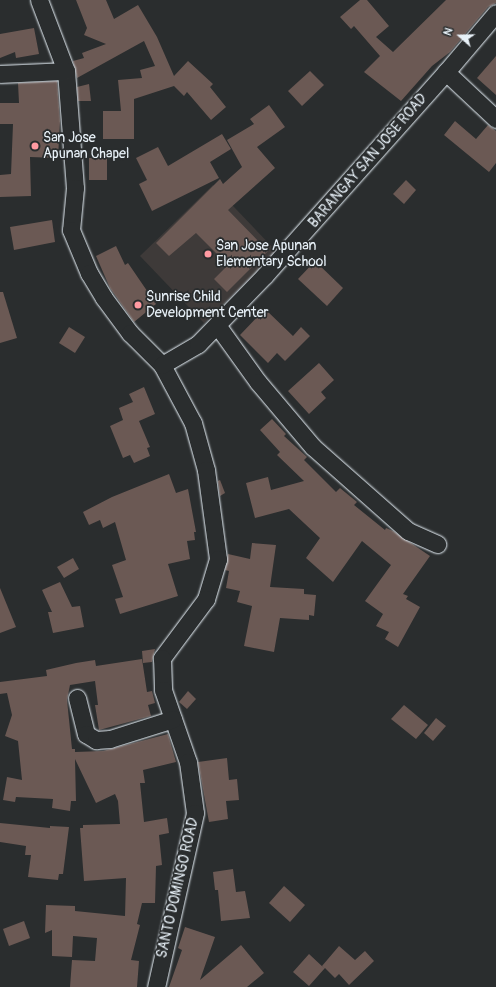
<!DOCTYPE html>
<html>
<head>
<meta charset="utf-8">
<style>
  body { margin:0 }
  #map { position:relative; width:496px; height:987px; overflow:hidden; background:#2a2d2e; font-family:Pangolin,sans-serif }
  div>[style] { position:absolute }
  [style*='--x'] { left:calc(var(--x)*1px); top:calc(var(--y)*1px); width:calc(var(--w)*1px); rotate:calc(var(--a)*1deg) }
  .built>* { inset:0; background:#3e3a39 }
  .building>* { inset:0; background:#6b5954 }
  .roads { filter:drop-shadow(0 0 1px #e8f1f8) drop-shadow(0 0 1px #e8f1f8) }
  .minor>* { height:17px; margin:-8.5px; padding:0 8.5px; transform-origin:8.5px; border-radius:8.5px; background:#2a2d2e }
  .dots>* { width:11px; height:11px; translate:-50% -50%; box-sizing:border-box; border:2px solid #2a2d2e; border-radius:50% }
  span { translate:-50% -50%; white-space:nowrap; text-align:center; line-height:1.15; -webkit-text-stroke:3.5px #2a2d2e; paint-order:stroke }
  .poi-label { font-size:14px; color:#e8f1f8 }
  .left { translate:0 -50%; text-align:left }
  .street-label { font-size:14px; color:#e8f1f8 }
  .north { position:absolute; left:440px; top:16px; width:40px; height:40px; -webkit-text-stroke:3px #2a2d2e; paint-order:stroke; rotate:290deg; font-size:11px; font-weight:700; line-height:16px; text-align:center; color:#e8f1f8 }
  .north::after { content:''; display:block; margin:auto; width:14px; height:18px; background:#e8f1f8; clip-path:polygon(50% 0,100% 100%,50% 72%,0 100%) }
</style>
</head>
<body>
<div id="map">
  <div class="built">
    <i style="clip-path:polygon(213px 185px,277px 252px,204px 323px,140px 256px)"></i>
  </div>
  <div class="building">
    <i style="clip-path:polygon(76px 0,106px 0,114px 19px,138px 5px,157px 37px,174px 76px,188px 61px,213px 84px,210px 87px,226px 107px,211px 120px,187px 92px,184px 96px,174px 86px,134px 99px,134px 139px,103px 139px,103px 111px,121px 111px,118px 80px,142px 78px,140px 70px,155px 66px,144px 41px,77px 78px,73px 61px,84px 58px,82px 53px,106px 44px,84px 35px,87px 28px)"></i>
    <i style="clip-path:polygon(360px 0,367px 0,389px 26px,376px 37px,393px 52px,446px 0,496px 0,496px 3px,488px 7px,450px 52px,432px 66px,401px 101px,364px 72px,380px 56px,354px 26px,351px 29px,340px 17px)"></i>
    <i style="clip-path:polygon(34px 28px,39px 54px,16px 58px,15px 52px,0 58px,0 34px)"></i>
    <i style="clip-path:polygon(496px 56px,496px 95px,477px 78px)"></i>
    <i style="clip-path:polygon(310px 71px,324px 85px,302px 106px,288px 91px)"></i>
    <i style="clip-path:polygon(57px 81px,60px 121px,58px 158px,30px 157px,31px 196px,0 197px,0 175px,11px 174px,13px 124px,0 124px,0 103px,19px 103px,18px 83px)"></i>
    <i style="clip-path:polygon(89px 84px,91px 101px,78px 101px,77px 87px)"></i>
    <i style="clip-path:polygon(269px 105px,285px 127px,257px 147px,275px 168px,228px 210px,268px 251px,227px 292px,214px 279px,228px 265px,196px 233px,169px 256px,156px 243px,220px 179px,223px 184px,242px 167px,227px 140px,254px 124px,250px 119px)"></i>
    <i style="clip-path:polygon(455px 121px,476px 139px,488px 125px,496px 131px,496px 163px,489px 172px,444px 135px)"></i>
    <i style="clip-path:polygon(222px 134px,231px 149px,210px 162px,219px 178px,152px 211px,139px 184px,147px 180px,136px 158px,158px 147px,168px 166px)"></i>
    <i style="clip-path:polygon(89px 158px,107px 158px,107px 180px,89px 180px)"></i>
    <i style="clip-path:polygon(406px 180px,416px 190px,404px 204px,393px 194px)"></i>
    <i style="clip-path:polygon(52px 220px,55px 242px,14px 250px,10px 227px)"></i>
    <i style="clip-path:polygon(116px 246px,125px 265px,128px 263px,156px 304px,134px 322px,110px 288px,96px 256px)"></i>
    <i style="clip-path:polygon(315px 261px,343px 288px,327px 306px,298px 279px)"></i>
    <i style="clip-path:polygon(0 292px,3px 292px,17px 338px,0 343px)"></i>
    <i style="clip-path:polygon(265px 309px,293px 336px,301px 327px,310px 336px,285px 361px,277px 353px,268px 363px,240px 335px)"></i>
    <i style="clip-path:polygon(69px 327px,85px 337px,75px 353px,59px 343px)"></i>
    <i style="clip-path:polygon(319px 363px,334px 380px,321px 392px,326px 398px,309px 414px,288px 391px)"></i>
    <i style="clip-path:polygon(144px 387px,155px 414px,139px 421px,150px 447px,147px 448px,150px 456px,134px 463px,130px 455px,123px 458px,110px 426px,123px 420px,119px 408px,133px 402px,129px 394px)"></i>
    <i style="clip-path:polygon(272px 419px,286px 434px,284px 436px,307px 457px,304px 460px,336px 492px,340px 488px,357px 502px,354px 505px,385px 530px,386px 528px,393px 531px,430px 556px,403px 594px,408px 596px,406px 599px,420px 607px,398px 647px,385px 639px,389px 632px,376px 626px,383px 614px,365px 601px,391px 565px,362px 541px,333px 582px,306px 558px,320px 538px,289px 509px,255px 518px,246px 483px,268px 477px,271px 490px,304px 481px,277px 455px,280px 452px,260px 430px)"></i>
    <i style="clip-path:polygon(169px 474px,176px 493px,188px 489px,196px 532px,194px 532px,195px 540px,187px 541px,190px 559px,168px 564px,178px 596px,120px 614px,115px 599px,123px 597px,112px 565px,126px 560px,115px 522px,103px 528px,100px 520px,89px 525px,83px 512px,112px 497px)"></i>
    <i style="clip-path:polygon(220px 480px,225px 493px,220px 496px,218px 481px)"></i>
    <i style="clip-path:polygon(252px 543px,276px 545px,270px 587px,304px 589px,304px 594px,316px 595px,314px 616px,309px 615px,309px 620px,280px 618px,274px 652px,244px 646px,252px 606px,237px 602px,240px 591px,226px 588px,229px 571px,225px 570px,228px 554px,250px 559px)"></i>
    <i style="clip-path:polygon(73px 558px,79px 569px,64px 578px,57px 567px)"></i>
    <i style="clip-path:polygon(60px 582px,72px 607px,80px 606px,84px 627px,53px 633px,48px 612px,52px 612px,42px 590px)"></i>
    <i style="clip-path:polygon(0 588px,16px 627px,0 633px)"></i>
    <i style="clip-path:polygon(155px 649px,152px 662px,143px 663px,142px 651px)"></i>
    <i style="clip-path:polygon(142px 659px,147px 692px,152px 691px,155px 703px,148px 705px,151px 716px,99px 730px,95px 705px,98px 705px,95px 681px,70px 685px,67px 700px,72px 749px,75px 749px,75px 752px,103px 751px,168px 734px,176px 762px,143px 770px,145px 783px,140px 783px,144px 822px,167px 818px,169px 833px,159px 835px,162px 865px,156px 866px,155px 903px,142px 903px,137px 924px,140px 925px,131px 960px,139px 961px,137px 987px,70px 987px,72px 960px,95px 961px,97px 938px,73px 936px,72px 957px,52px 956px,52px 930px,45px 933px,46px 905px,75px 906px,75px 911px,125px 916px,126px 878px,84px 881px,80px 828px,83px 828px,83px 825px,120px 824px,118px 801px,115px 794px,96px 803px,75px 759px,76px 801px,71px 801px,70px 811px,52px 808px,53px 799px,16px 797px,15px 802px,3px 800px,7px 777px,22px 780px,18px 741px,5px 736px,12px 715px,7px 693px,0 694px,0 682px,47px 676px,46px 670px,76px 663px,95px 660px,96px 666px)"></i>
    <i style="clip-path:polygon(188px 691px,196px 699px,187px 709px,179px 702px)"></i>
    <i style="clip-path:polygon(404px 705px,428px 725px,416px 739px,391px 719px)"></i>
    <i style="clip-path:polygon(436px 718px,446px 726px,433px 741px,424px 733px)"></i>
    <i style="clip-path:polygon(227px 758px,229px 780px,237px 779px,239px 800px,226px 801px,228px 819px,209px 822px,198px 762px)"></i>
    <i style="clip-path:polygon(0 823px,50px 828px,50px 826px,69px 827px,63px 874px,59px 874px,58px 880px,28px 877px,31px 855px,25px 855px,26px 846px,0 842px)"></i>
    <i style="clip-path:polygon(233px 869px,236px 892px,245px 891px,250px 918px,221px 921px,218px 890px,215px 890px,213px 872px)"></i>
    <i style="clip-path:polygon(284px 886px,305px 905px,290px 922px,269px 903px)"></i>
    <i style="clip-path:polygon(24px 921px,30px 938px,9px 946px,3px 929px)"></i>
    <i style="clip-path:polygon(185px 927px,215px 937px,200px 980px,241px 945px,264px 973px,247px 987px,169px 987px,182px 950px,178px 948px)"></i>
    <i style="clip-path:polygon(339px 946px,355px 960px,365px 951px,374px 961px,349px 985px,339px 974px,335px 978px,325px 968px,309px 986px,293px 972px,309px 954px,324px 968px,322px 966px)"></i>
  </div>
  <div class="roads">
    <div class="minor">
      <i style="--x:39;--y:0;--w:76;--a:69.2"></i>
      <i style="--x:66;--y:71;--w:117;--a:85.6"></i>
      <i style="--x:75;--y:188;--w:42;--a:95.4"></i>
      <i style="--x:71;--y:230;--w:47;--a:67.3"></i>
      <i style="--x:89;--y:273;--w:29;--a:59"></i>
      <i style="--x:104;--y:298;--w:44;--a:53.4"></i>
      <i style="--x:130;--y:333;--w:45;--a:45"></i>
      <i style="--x:162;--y:365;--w:66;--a:61.9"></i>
      <i style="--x:193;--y:423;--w:49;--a:74.5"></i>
      <i style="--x:206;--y:470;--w:90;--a:82.3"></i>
      <i style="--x:218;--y:559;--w:42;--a:106.7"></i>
      <i style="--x:206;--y:599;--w:74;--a:126.7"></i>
      <i style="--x:162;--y:658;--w:32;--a:88"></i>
      <i style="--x:163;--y:690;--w:76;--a:70.9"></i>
      <i style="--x:188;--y:762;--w:51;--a:82.2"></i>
      <i style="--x:195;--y:813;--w:178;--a:102.6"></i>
      <i style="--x:446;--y:72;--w:69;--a:43.2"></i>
      <i style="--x:0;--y:74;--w:66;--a:-2.6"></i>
      <i style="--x:217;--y:325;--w:70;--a:54.3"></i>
      <i style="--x:258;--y:382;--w:85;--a:49.8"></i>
      <i style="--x:313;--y:447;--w:127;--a:41.5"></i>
      <i style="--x:408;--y:531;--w:32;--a:24"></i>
      <i style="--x:162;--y:365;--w:42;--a:-30.3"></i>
      <i style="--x:198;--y:344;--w:96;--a:-45.8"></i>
      <i style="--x:265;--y:275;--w:272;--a:-48.3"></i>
      <i style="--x:446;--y:72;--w:77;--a:-49.7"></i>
      <i style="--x:77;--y:698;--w:37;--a:76"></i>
      <i style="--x:86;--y:734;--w:12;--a:31"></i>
      <i style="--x:96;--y:740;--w:14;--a:-4"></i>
      <i style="--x:110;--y:739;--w:66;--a:-17.6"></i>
    </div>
  </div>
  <div class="dots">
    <i style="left:35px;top:146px;background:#ff9aa2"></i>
    <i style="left:208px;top:254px;background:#ff9aa2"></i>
    <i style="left:138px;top:305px;background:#ff9aa2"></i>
  </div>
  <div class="poi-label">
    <span class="left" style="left:43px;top:146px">San Jose<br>Apunan Chapel</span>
    <span class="left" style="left:216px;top:254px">San Jose Apunan<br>Elementary School</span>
    <span class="left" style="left:146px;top:305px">Sunrise Child<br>Development Center</span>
  </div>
  <div class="street-label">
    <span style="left:368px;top:161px;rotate:-49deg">BARANGAY SAN JOSE ROAD</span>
    <span style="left:178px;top:888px;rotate:-77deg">SANTO DOMINGO ROAD</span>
  </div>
  <div class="north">N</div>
</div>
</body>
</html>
